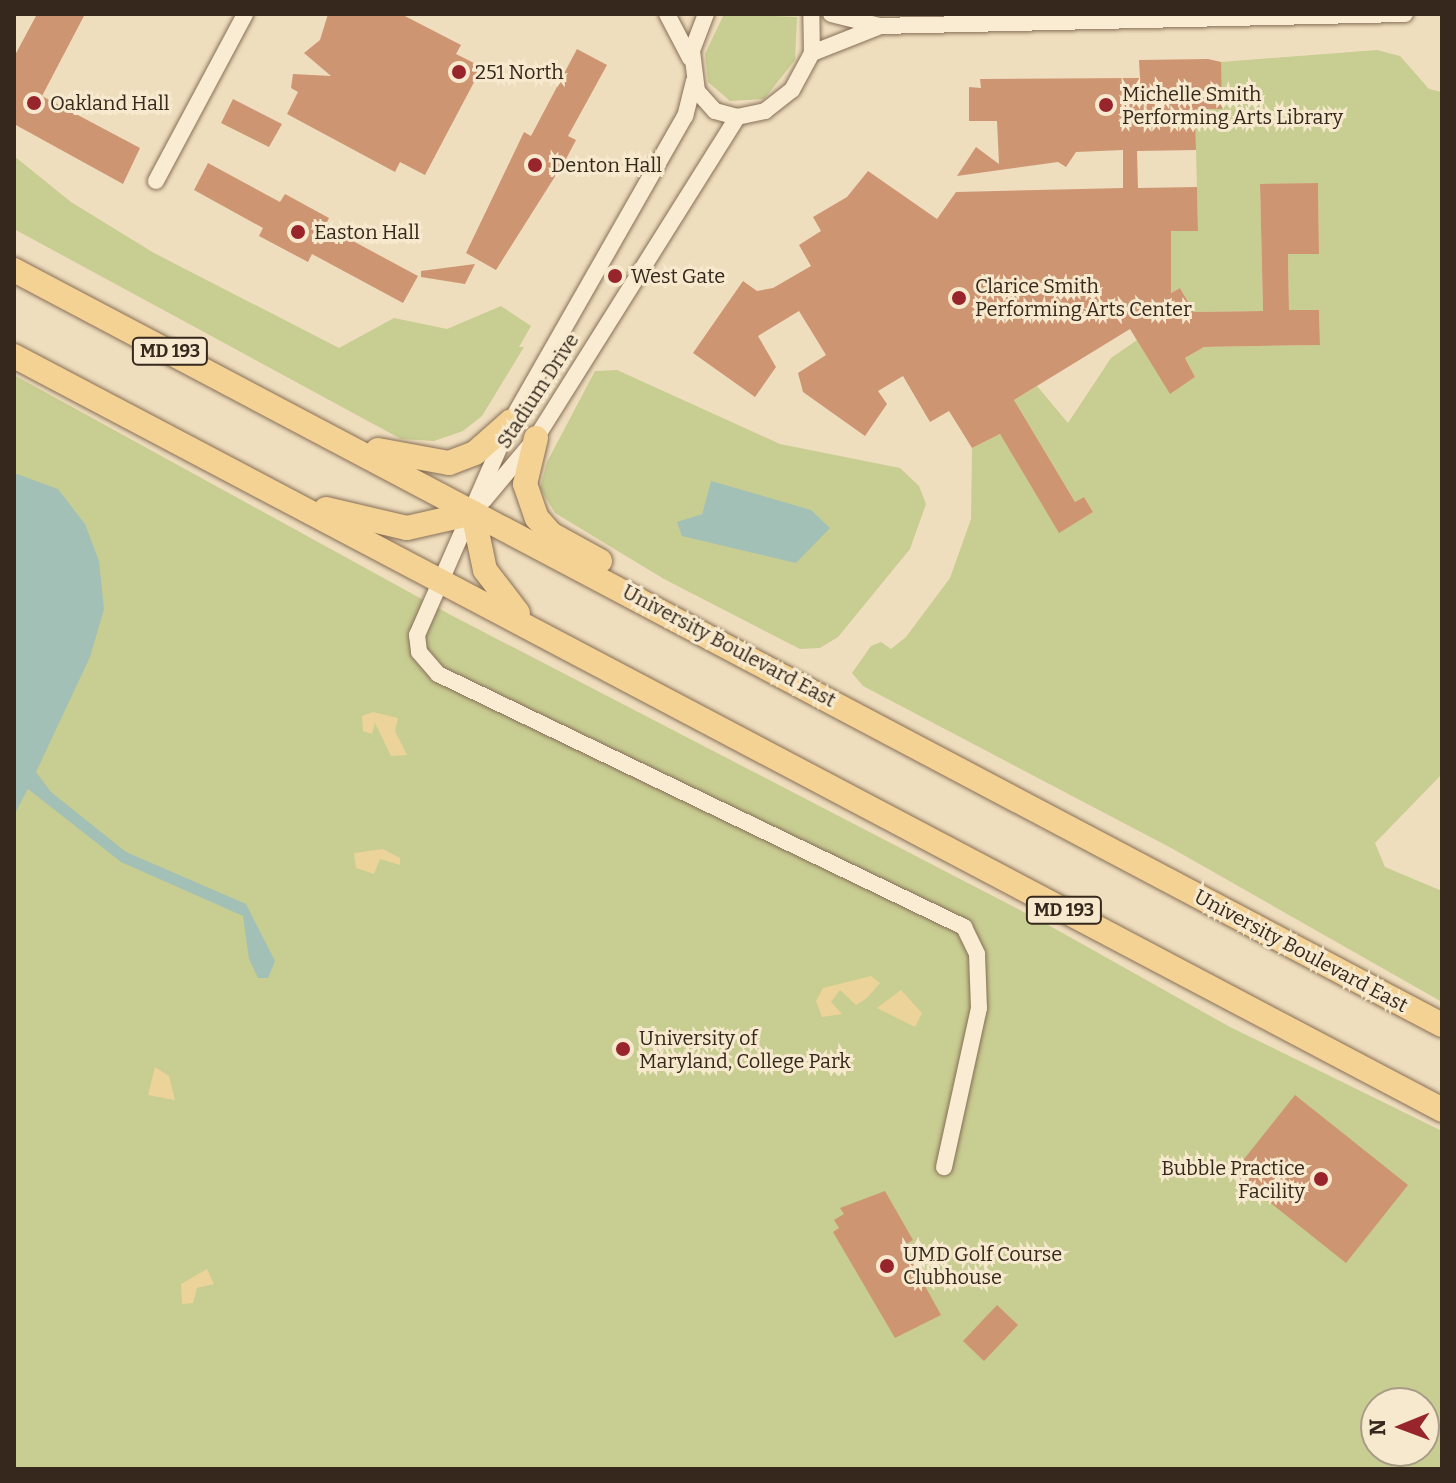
<!DOCTYPE html>
<html>
<head>
<meta charset="utf-8">
<style>
  body { margin:0 }
  #map { position:relative; width:1456px; height:1483px; overflow:hidden; background:#efdebe; font-family:Bitter,serif }
  div>[style] { position:absolute }
  [style*='--x'] { left:calc(var(--x)*1px); top:calc(var(--y)*1px); width:calc(var(--w)*1px); rotate:calc(var(--a)*1deg) }
  .green>* { inset:0; background:#c8cd92 }
  .sand>* { inset:0; background:#ecd39a }
  .water>* { inset:0; background:#a2c0b6 }
  .building>* { inset:0; background:#ce9573 }
  .roads { filter:drop-shadow(0 0 2px #876f57) drop-shadow(0 0 2px #876f57) }
  .street>* { height:16px; margin:-8px; padding:0 8px; transform-origin:8px; border-radius:8px; background:#f9ecd2 }
  .primary>* { height:24px; margin:-12px; padding:0 12px; transform-origin:12px; border-radius:12px; background:#f4d294 }
  .dots>* { width:22px; height:22px; translate:-50% -50%; box-sizing:border-box; border:4px solid #f6e9ce; border-radius:50% }
  span { translate:-50% -50%; white-space:nowrap; text-align:center; line-height:1.15; -webkit-text-stroke:6px #f6e9ce; paint-order:stroke }
  .shield-label span { padding:2px 6px; background:#f6e9ce; border:2px solid; border-radius:6px; -webkit-text-stroke-width:0 }
  .shield-label { font-size:18px; color:#36281c; font-weight:700 }
  .poi-label { font-size:20px; color:#36281c }
  .left { translate:0 -50%; text-align:left }
  .right { translate:-100% -50%; text-align:right }
  .street-label { font-size:20px; color:#36281c }
  .frame { position:absolute; inset:0; border:16px solid #36281c; pointer-events:none }
  .north { position:absolute; left:1360px; top:1387px; width:80px; height:80px; box-sizing:border-box; background:#f6e9ce; border:2px solid #a99c87; border-radius:50%; rotate:269deg; font-size:22px; font-weight:700; line-height:32px; text-align:center; color:#36281c }
  .north::after { content:''; display:block; margin:auto; width:28px; height:36px; background:#98252b; clip-path:polygon(50% 0,100% 100%,50% 72%,0 100%) }
</style>
</head>
<body>
<div id="map">
  <div class="green">
    <i style="clip-path:polygon(724px 14px,797px 17px,795px 60px,764px 99px,730px 101px,708px 82px,705px 54px)"></i>
    <i style="clip-path:polygon(1377px 50px,1400px 56px,1429px 89px,1442px 92px,1442px 774px,1375px 843px,1385px 867px,1442px 891px,1442px 1002px,1173px 849px,863px 686px,852px 673px,871px 646px,881px 642px,891px 649px,906px 637px,950px 578px,971px 519px,972px 448px,1000px 434px,1059px 532px,1093px 512px,1084px 497px,1075px 502px,1014px 400px,1037px 386px,1068px 423px,1111px 358px,1137px 340px,1170px 393px,1195px 377px,1185px 358px,1204px 347px,1320px 345px,1319px 310px,1289px 310px,1288px 254px,1319px 253px,1318px 183px,1260px 185px,1263px 311px,1194px 312px,1180px 288px,1171px 293px,1171px 231px,1198px 230px,1195px 109px,1221px 62px)"></i>
    <i style="clip-path:polygon(14px 156px,71px 202px,154px 253px,339px 348px,394px 318px,447px 329px,501px 306px,531px 326px,519px 347px,524px 347px,482px 416px,463px 431px,434px 441px,401px 439px,14px 229px)"></i>
    <i style="clip-path:polygon(evenodd,617px 370px,780px 444px,900px 468px,919px 486px,926px 504px,910px 549px,838px 637px,820px 648px,800px 649px,664px 579px,555px 513px,540px 488px,547px 462px,595px 371px,617px 370px,711px 482px,796px 563px,677px 523px,702px 514px,711px 482px)"></i>
    <i style="clip-path:polygon(evenodd,14px 375px,449px 614px,1043px 922px,1230px 1027px,1442px 1131px,1442px 1469px,14px 1469px,14px 375px,1376px 1403px,1424px 1403px,1424px 1451px,1376px 1451px,1376px 1403px)"></i>
  </div>
  <div class="sand">
    <i style="clip-path:polygon(373px 712px,398px 718px,395px 731px,407px 755px,391px 756px,375px 723px,372px 734px,363px 731px,362px 716px)"></i>
    <i style="clip-path:polygon(383px 849px,400px 858px,400px 865px,380px 859px,374px 874px,356px 868px,354px 853px)"></i>
    <i style="clip-path:polygon(871px 976px,880px 983px,867px 998px,856px 1005px,840px 990px,831px 1002px,842px 1014px,822px 1017px,816px 1001px,823px 988px)"></i>
    <i style="clip-path:polygon(901px 990px,922px 1013px,915px 1027px,877px 1008px)"></i>
    <i style="clip-path:polygon(155px 1067px,169px 1076px,175px 1100px,148px 1095px)"></i>
    <i style="clip-path:polygon(207px 1269px,214px 1284px,197px 1288px,193px 1303px,182px 1304px,181px 1284px)"></i>
  </div>
  <div class="water">
    <i style="clip-path:polygon(14px 473px,58px 489px,85px 524px,99px 561px,104px 609px,90px 657px,36px 772px,51px 792px,126px 852px,246px 904px,275px 961px,268px 978px,258px 978px,249px 959px,243px 916px,121px 862px,28px 789px,14px 815px)"></i>
    <i style="clip-path:polygon(711px 481px,811px 510px,830px 528px,796px 563px,682px 536px,677px 522px,702px 514px)"></i>
  </div>
  <div class="building">
    <i style="clip-path:polygon(37px 14px,85px 14px,42px 96px,140px 148px,123px 184px,14px 124px,14px 57px)"></i>
    <i style="clip-path:polygon(328px 14px,401px 14px,461px 45px,456px 54px,482px 67px,425px 175px,400px 162px,395px 172px,287px 114px,298px 92px,291px 88px,293px 74px,331px 76px,304px 53px,320px 40px)"></i>
    <i style="clip-path:polygon(577px 49px,607px 65px,568px 136px,576px 140px,566px 159px,496px 270px,466px 253px,524px 132px,531px 136px)"></i>
    <i style="clip-path:polygon(1208px 59px,1221px 62px,1222px 109px,1195px 109px,1196px 150px,1137px 151px,1138px 188px,1197px 187px,1198px 231px,1171px 231px,1171px 293px,1180px 288px,1194px 312px,1263px 311px,1260px 184px,1318px 183px,1319px 254px,1288px 254px,1289px 310px,1319px 310px,1320px 345px,1204px 347px,1185px 358px,1195px 377px,1170px 394px,1130px 329px,1014px 400px,1075px 502px,1084px 497px,1093px 512px,1059px 533px,1000px 434px,972px 448px,949px 411px,930px 422px,903px 376px,878px 391px,887px 404px,865px 436px,803px 392px,798px 373px,826px 355px,799px 311px,758px 336px,776px 367px,755px 397px,693px 353px,743px 281px,757px 291px,773px 288px,811px 266px,799px 245px,821px 231px,813px 217px,847px 197px,868px 171px,937px 219px,956px 192px,1123px 188px,1123px 150px,1076px 152px,1066px 167px,1058px 162px,957px 176px,976px 147px,999px 164px,997px 121px,969px 121px,969px 87px,981px 88px,980px 79px,1140px 78px,1139px 60px)"></i>
    <i style="clip-path:polygon(233px 99px,282px 124px,269px 147px,221px 123px)"></i>
    <i style="clip-path:polygon(208px 163px,280px 202px,285px 194px,329px 218px,325px 226px,418px 276px,403px 303px,312px 254px,308px 262px,259px 236px,263px 228px,194px 190px)"></i>
    <i style="clip-path:polygon(475px 264px,465px 284px,421px 277px,421px 271px)"></i>
    <i style="clip-path:polygon(1295px 1095px,1408px 1185px,1346px 1263px,1233px 1173px)"></i>
    <i style="clip-path:polygon(885px 1191px,913px 1240px,903px 1246px,941px 1315px,895px 1338px,833px 1232px,839px 1228px,834px 1220px,844px 1214px,840px 1208px)"></i>
    <i style="clip-path:polygon(997px 1305px,1018px 1325px,984px 1361px,963px 1341px)"></i>
  </div>
  <div class="roads">
    <div class="street">
      <i style="--x:667;--y:14;--w:50;--a:62.4"></i>
      <i style="--x:706;--y:14;--w:40;--a:111"></i>
      <i style="--x:692;--y:51;--w:40;--a:82.9"></i>
      <i style="--x:697;--y:91;--w:27;--a:48"></i>
      <i style="--x:715;--y:111;--w:23;--a:15"></i>
      <i style="--x:737;--y:117;--w:29;--a:-12"></i>
      <i style="--x:765;--y:111;--w:34;--a:-38"></i>
      <i style="--x:792;--y:90;--w:42;--a:-61.6"></i>
      <i style="--x:812;--y:53;--w:39;--a:-91"></i>
      <i style="--x:831;--y:14;--w:49;--a:14"></i>
      <i style="--x:879;--y:26;--w:526;--a:-1.31"></i>
      <i style="--x:812;--y:53;--w:71;--a:-21.5"></i>
      <i style="--x:694;--y:81;--w:36;--a:104"></i>
      <i style="--x:685;--y:116;--w:351;--a:119.7"></i>
      <i style="--x:511;--y:421;--w:234;--a:113.7"></i>
      <i style="--x:417;--y:635;--w:17;--a:83"></i>
      <i style="--x:419;--y:652;--w:29;--a:49"></i>
      <i style="--x:438;--y:674;--w:584;--a:25.69"></i>
      <i style="--x:964;--y:927;--w:30;--a:64"></i>
      <i style="--x:977;--y:954;--w:54;--a:87.9"></i>
      <i style="--x:979;--y:1008;--w:163;--a:102.4"></i>
      <i style="--x:156;--y:181;--w:189;--a:-61.9"></i>
      <i style="--x:484;--y:500;--w:81;--a:-50"></i>
      <i style="--x:536;--y:438;--w:379;--a:-57.9"></i>
    </div>
    <div class="primary">
      <i style="--x:14;--y:270;--w:1615;--a:27.87"></i>
      <i style="--x:14;--y:356;--w:1615;--a:27.83"></i>
      <i style="--x:536;--y:438;--w:47;--a:103.4"></i>
      <i style="--x:525;--y:484;--w:36;--a:71"></i>
      <i style="--x:537;--y:518;--w:21;--a:49"></i>
      <i style="--x:551;--y:534;--w:56;--a:28.9"></i>
      <i style="--x:378;--y:450;--w:72;--a:10.4"></i>
      <i style="--x:449;--y:463;--w:28;--a:-21"></i>
      <i style="--x:475;--y:453;--w:48;--a:-41.6"></i>
      <i style="--x:326;--y:509;--w:83;--a:13.2"></i>
      <i style="--x:407;--y:528;--w:68;--a:-12.8"></i>
      <i style="--x:473;--y:513;--w:58;--a:78.1"></i>
      <i style="--x:485;--y:570;--w:54;--a:52.5"></i>
    </div>
  </div>
  <div class="dots">
    <i style="left:459px;top:72px;background:#98252b"></i>
    <i style="left:34px;top:103px;background:#98252b"></i>
    <i style="left:1106px;top:105px;background:#98252b"></i>
    <i style="left:535px;top:165px;background:#98252b"></i>
    <i style="left:298px;top:232px;background:#98252b"></i>
    <i style="left:615px;top:276px;background:#98252b"></i>
    <i style="left:959px;top:298px;background:#98252b"></i>
    <i style="left:623px;top:1049px;background:#98252b"></i>
    <i style="left:1321px;top:1179px;background:#98252b"></i>
    <i style="left:887px;top:1266px;background:#98252b"></i>
  </div>
  <div class="shield-label">
    <span style="left:170px;top:351px">MD 193</span>
    <span style="left:1064px;top:910px">MD 193</span>
  </div>
  <div class="poi-label">
    <span class="left" style="left:475px;top:72px">251 North</span>
    <span class="left" style="left:1122px;top:106px">Michelle Smith<br>Performing Arts Library</span>
    <span class="left" style="left:50px;top:103px">Oakland Hall</span>
    <span class="left" style="left:551px;top:165px">Denton Hall</span>
    <span class="left" style="left:314px;top:232px">Easton Hall</span>
    <span class="left" style="left:631px;top:276px">West Gate</span>
    <span class="left" style="left:975px;top:298px">Clarice Smith<br>Performing Arts Center</span>
    <span class="left" style="left:639px;top:1050px">University of<br>Maryland, College Park</span>
    <span class="right" style="left:1305px;top:1180px">Bubble Practice<br>Facility</span>
    <span class="left" style="left:903px;top:1266px">UMD Golf Course<br>Clubhouse</span>
  </div>
  <div class="street-label">
    <span style="left:538px;top:391px;rotate:-57deg">Stadium Drive</span>
    <span style="left:729px;top:646px;rotate:28deg">University Boulevard East</span>
    <span style="left:1301px;top:951px;rotate:28deg">University Boulevard East</span>
  </div>
  <div class="frame"></div>
  <div class="north">N</div>
</div>
</body>
</html>
